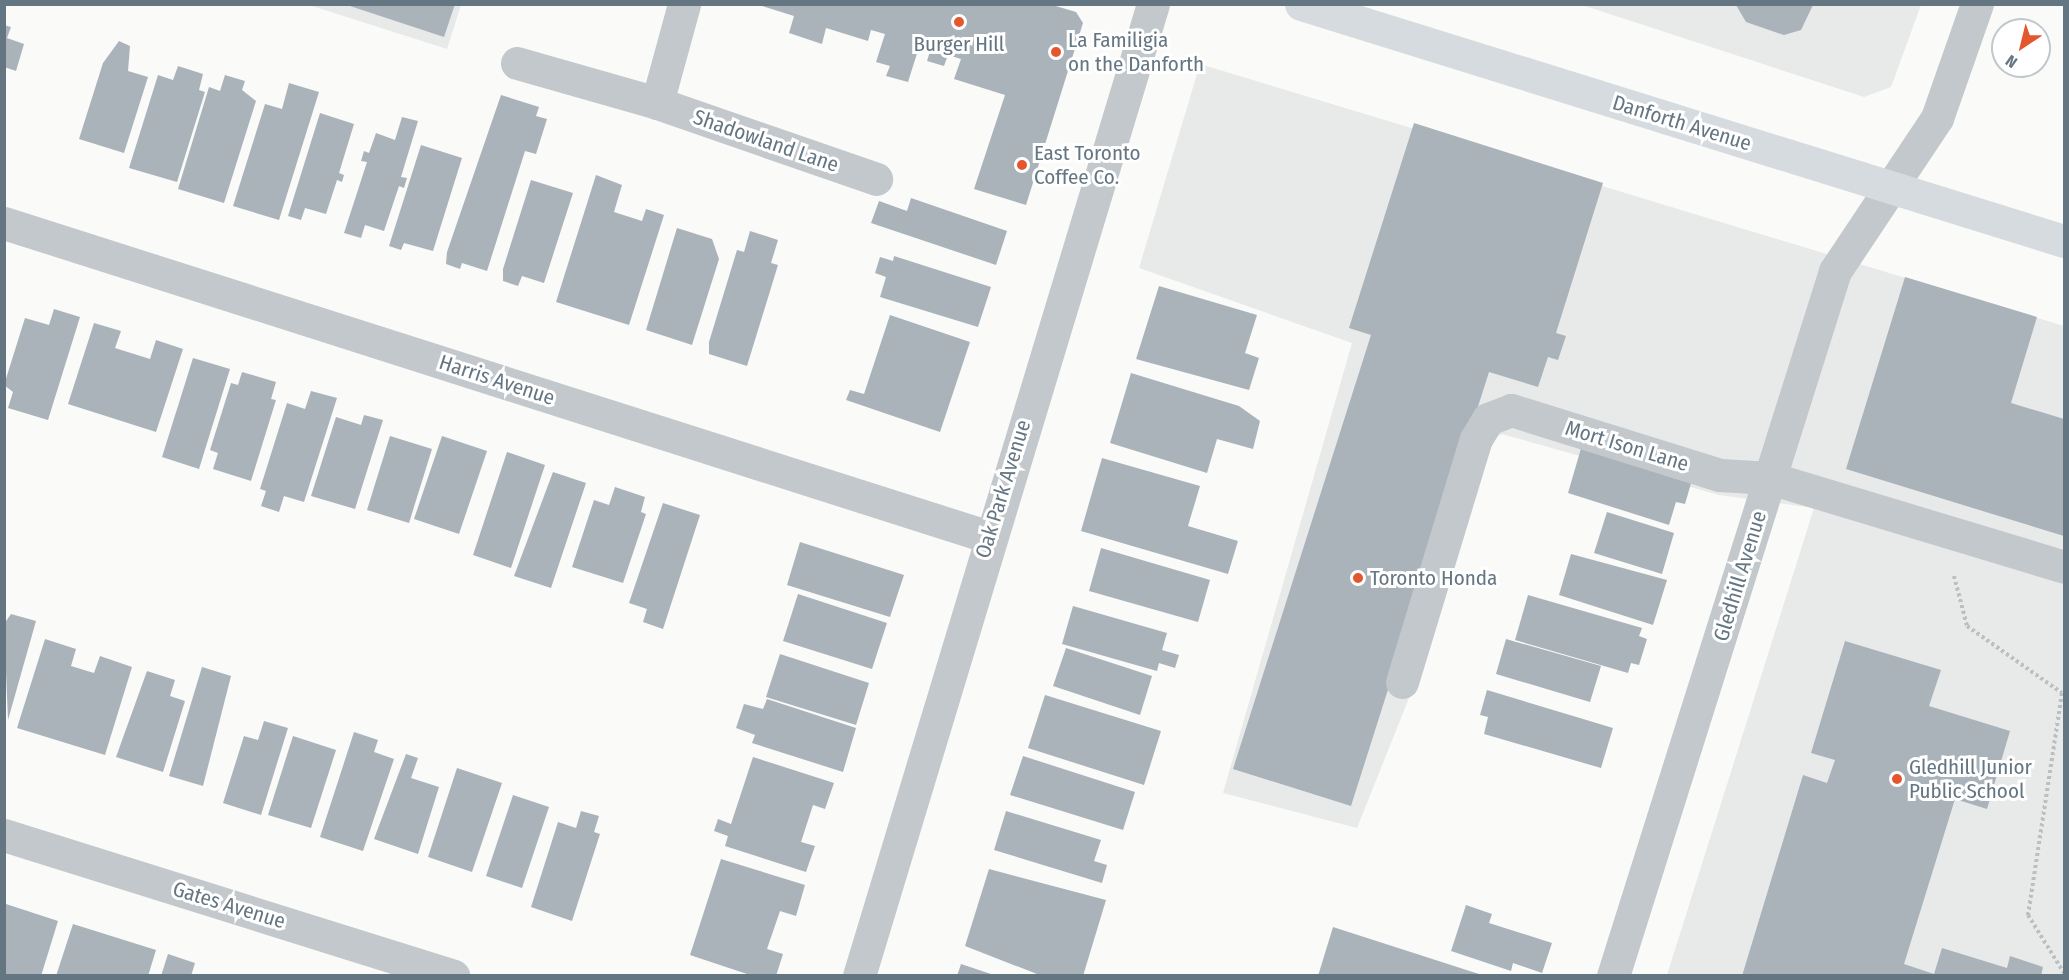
<!DOCTYPE html>
<html>
<head>
<meta charset="utf-8">
<style>
  body { margin:0 }
  #map { position:relative; width:2069px; height:980px; overflow:hidden; background:#fafaf8; font-family:"Fira Sans Condensed",sans-serif }
  div>[style] { position:absolute }
  [style*='--x'] { left:calc(var(--x)*1px); top:calc(var(--y)*1px); width:calc(var(--w)*1px); rotate:calc(var(--a)*1deg) }
  .built>* { inset:0; background:#e8e9e9 }
  .building>* { inset:0; background:#aab3b9 }
  .path>* { height:4px; margin-top:-2px; transform-origin:0; background:repeating-linear-gradient(90deg,#bbbfc2 0 3px,transparent 0 6px) }
  .minor>* { height:33px; margin:-16.5px; padding:0 16.5px; transform-origin:16.5px; border-radius:16.5px; background:#c3c8cc }
  .major>* { height:33px; margin:-16.5px; padding:0 16.5px; transform-origin:16.5px; border-radius:16.5px; background:#d6dbdf }
  .dots>* { width:16px; height:16px; translate:-50% -50%; box-sizing:border-box; border:3px solid #fff; border-radius:50% }
  span { translate:-50% -50%; white-space:nowrap; text-align:center; line-height:1.15; -webkit-text-stroke:6px #fff; paint-order:stroke }
  .poi-label { font-size:21px; color:#657683 }
  .left { translate:0 -50%; text-align:left }
  .street-label { font-size:21px; color:#657683 }
  .frame { position:absolute; inset:0; border:6px solid #657683; pointer-events:none }
  .north { position:absolute; left:1991px; top:18px; width:60px; height:60px; box-sizing:border-box; background:#fff; border:2px solid #c1c8cd; border-radius:50%; rotate:215deg; font-size:16px; font-weight:700; line-height:24px; text-align:center; color:#657683 }
  .north::after { content:''; display:block; margin:auto; width:21px; height:27px; background:#e4572e; clip-path:polygon(50% 0,100% 100%,50% 72%,0 100%) }
</style>
</head>
<body>
<div id="map">
  <div class="built">
    <i style="clip-path:polygon(309px 5px,461px 5px,447px 49px)"></i>
    <i style="clip-path:polygon(1582px 5px,1921px 5px,1891px 87px,1864px 97px)"></i>
    <i style="clip-path:polygon(1200px 64px,2064px 326px,2064px 975px,1667px 975px,1814px 508px,1719px 495px,1502px 434px,1489px 441px,1411px 693px,1357px 828px,1223px 793px,1352px 343px,1139px 268px)"></i>
  </div>
  <div class="building">
    <i style="clip-path:polygon(344px 4px,455px 4px,444px 37px)"></i>
    <i style="clip-path:polygon(756px 4px,1049px 4px,1076px 12px,1083px 23px,1026px 205px,974px 189px,1005px 95px,954px 79px,961px 59px,948px 55px,944px 66px,927px 61px,931px 48px,920px 44px,908px 82px,886px 76px,890px 66px,876px 62px,885px 34px,871px 30px,868px 41px,826px 28px,822px 44px,789px 33px,794px 16px)"></i>
    <i style="clip-path:polygon(1736px 5px,1813px 5px,1801px 30px,1784px 35px,1746px 22px)"></i>
    <i style="clip-path:polygon(4px 25px,11px 27px,7px 38px,24px 44px,16px 71px,4px 67px)"></i>
    <i style="clip-path:polygon(119px 41px,130px 46px,128px 71px,148px 77px,124px 153px,79px 139px,103px 63px)"></i>
    <i style="clip-path:polygon(178px 66px,203px 74px,199px 90px,205px 92px,177px 182px,129px 168px,158px 75px,173px 80px)"></i>
    <i style="clip-path:polygon(225px 75px,245px 81px,242px 90px,256px 101px,224px 203px,178px 189px,209px 87px,220px 91px)"></i>
    <i style="clip-path:polygon(289px 83px,319px 92px,279px 220px,233px 206px,265px 104px,282px 109px)"></i>
    <i style="clip-path:polygon(501px 95px,539px 107px,536px 116px,547px 119px,536px 154px,525px 151px,487px 271px,462px 263px,460px 269px,446px 264px,447px 252px)"></i>
    <i style="clip-path:polygon(320px 113px,354px 124px,339px 173px,344px 175px,342px 182px,337px 180px,326px 214px,305px 208px,301px 220px,288px 216px)"></i>
    <i style="clip-path:polygon(402px 117px,418px 121px,401px 177px,407px 178px,404px 188px,399px 186px,384px 231px,365px 225px,361px 238px,344px 233px,367px 162px,361px 161px,364px 151px,369px 153px,376px 133px,395px 140px)"></i>
    <i style="clip-path:polygon(1414px 123px,1603px 183px,1556px 333px,1566px 336px,1558px 360px,1548px 357px,1538px 387px,1489px 372px,1351px 806px,1233px 769px,1371px 335px,1349px 328px)"></i>
    <i style="clip-path:polygon(421px 145px,462px 158px,433px 251px,404px 243px,401px 250px,389px 246px)"></i>
    <i style="clip-path:polygon(596px 175px,622px 185px,614px 212px,642px 221px,646px 209px,664px 215px,629px 325px,556px 302px)"></i>
    <i style="clip-path:polygon(531px 180px,573px 193px,544px 283px,522px 276px,518px 286px,503px 281px,503px 269px)"></i>
    <i style="clip-path:polygon(911px 198px,1007px 231px,996px 265px,871px 223px,879px 201px,907px 211px)"></i>
    <i style="clip-path:polygon(677px 228px,712px 239px,719px 259px,692px 345px,646px 330px)"></i>
    <i style="clip-path:polygon(750px 231px,778px 240px,771px 263px,778px 265px,747px 366px,709px 354px,709px 342px,737px 250px,744px 252px)"></i>
    <i style="clip-path:polygon(894px 256px,991px 287px,978px 327px,880px 297px,886px 277px,875px 273px,880px 257px,893px 261px)"></i>
    <i style="clip-path:polygon(1905px 277px,2037px 317px,2011px 403px,2064px 419px,2064px 536px,1846px 469px)"></i>
    <i style="clip-path:polygon(1159px 286px,1257px 315px,1245px 353px,1259px 358px,1249px 390px,1136px 359px)"></i>
    <i style="clip-path:polygon(54px 309px,80px 317px,48px 420px,8px 408px,13px 392px,4px 385px,25px 318px,49px 325px)"></i>
    <i style="clip-path:polygon(890px 315px,970px 342px,940px 432px,846px 400px,850px 390px,864px 394px)"></i>
    <i style="clip-path:polygon(94px 323px,121px 331px,115px 348px,150px 359px,156px 340px,183px 349px,156px 432px,68px 404px)"></i>
    <i style="clip-path:polygon(193px 358px,230px 369px,199px 469px,162px 457px)"></i>
    <i style="clip-path:polygon(242px 372px,276px 382px,271px 399px,276px 400px,251px 481px,213px 469px,218px 453px,210px 450px,231px 383px,238px 385px)"></i>
    <i style="clip-path:polygon(1131px 373px,1239px 406px,1260px 421px,1253px 449px,1217px 439px,1207px 473px,1110px 443px)"></i>
    <i style="clip-path:polygon(311px 391px,337px 398px,304px 502px,284px 496px,279px 512px,261px 506px,266px 491px,260px 489px,287px 403px,305px 409px)"></i>
    <i style="clip-path:polygon(364px 415px,383px 420px,355px 509px,311px 496px,336px 417px,361px 425px)"></i>
    <i style="clip-path:polygon(390px 436px,432px 449px,409px 523px,367px 510px)"></i>
    <i style="clip-path:polygon(442px 436px,487px 451px,459px 534px,414px 519px)"></i>
    <i style="clip-path:polygon(1582px 445px,1692px 480px,1685px 504px,1676px 502px,1669px 525px,1568px 493px)"></i>
    <i style="clip-path:polygon(507px 452px,545px 465px,511px 568px,473px 555px)"></i>
    <i style="clip-path:polygon(1102px 458px,1200px 486px,1188px 526px,1238px 541px,1228px 574px,1081px 531px)"></i>
    <i style="clip-path:polygon(553px 472px,586px 483px,551px 588px,514px 576px)"></i>
    <i style="clip-path:polygon(615px 487px,645px 497px,641px 512px,646px 514px,623px 583px,572px 567px,594px 500px,609px 505px)"></i>
    <i style="clip-path:polygon(663px 503px,700px 515px,663px 629px,643px 622px,647px 609px,629px 603px)"></i>
    <i style="clip-path:polygon(1607px 512px,1674px 533px,1662px 574px,1594px 553px)"></i>
    <i style="clip-path:polygon(800px 542px,904px 575px,890px 617px,787px 585px)"></i>
    <i style="clip-path:polygon(1101px 548px,1210px 580px,1198px 622px,1089px 591px)"></i>
    <i style="clip-path:polygon(1571px 554px,1667px 580px,1653px 625px,1559px 595px)"></i>
    <i style="clip-path:polygon(798px 594px,887px 623px,872px 669px,783px 641px)"></i>
    <i style="clip-path:polygon(1528px 595px,1642px 628px,1639px 636px,1647px 639px,1639px 665px,1631px 663px,1628px 673px,1515px 640px)"></i>
    <i style="clip-path:polygon(1073px 606px,1167px 633px,1162px 650px,1179px 655px,1175px 668px,1159px 663px,1157px 671px,1062px 644px)"></i>
    <i style="clip-path:polygon(11px 614px,36px 621px,8px 720px,4px 624px)"></i>
    <i style="clip-path:polygon(45px 639px,76px 649px,71px 666px,94px 673px,100px 656px,132px 667px,105px 755px,17px 728px)"></i>
    <i style="clip-path:polygon(1506px 639px,1601px 666px,1590px 702px,1496px 674px)"></i>
    <i style="clip-path:polygon(1845px 641px,1941px 670px,1929px 706px,2010px 731px,1987px 809px,1955px 799px,1904px 964px,1934px 974px,1942px 948px,2007px 968px,2010px 956px,2043px 967px,2041px 976px,1742px 976px,1803px 775px,1827px 783px,1835px 760px,1811px 753px)"></i>
    <i style="clip-path:polygon(1066px 648px,1152px 676px,1140px 715px,1053px 686px)"></i>
    <i style="clip-path:polygon(780px 654px,869px 683px,856px 725px,766px 697px)"></i>
    <i style="clip-path:polygon(202px 667px,231px 676px,203px 786px,169px 776px)"></i>
    <i style="clip-path:polygon(147px 671px,175px 680px,170px 696px,185px 701px,163px 772px,116px 757px)"></i>
    <i style="clip-path:polygon(1487px 690px,1613px 728px,1601px 768px,1484px 734px,1488px 717px,1480px 715px)"></i>
    <i style="clip-path:polygon(1045px 695px,1161px 731px,1144px 785px,1028px 748px)"></i>
    <i style="clip-path:polygon(767px 699px,856px 728px,843px 772px,752px 743px,755px 735px,736px 728px,744px 704px,763px 709px)"></i>
    <i style="clip-path:polygon(264px 721px,288px 728px,261px 815px,223px 803px,244px 736px,258px 740px)"></i>
    <i style="clip-path:polygon(354px 732px,378px 740px,374px 752px,394px 759px,363px 851px,320px 837px)"></i>
    <i style="clip-path:polygon(293px 736px,336px 750px,311px 828px,268px 815px)"></i>
    <i style="clip-path:polygon(406px 754px,418px 758px,411px 778px,439px 787px,418px 854px,374px 839px)"></i>
    <i style="clip-path:polygon(1023px 756px,1135px 792px,1123px 830px,1010px 795px)"></i>
    <i style="clip-path:polygon(753px 757px,834px 783px,825px 809px,813px 805px,801px 842px,815px 846px,806px 872px,725px 846px,728px 836px,714px 831px,718px 819px,731px 824px)"></i>
    <i style="clip-path:polygon(457px 768px,502px 783px,472px 872px,428px 857px)"></i>
    <i style="clip-path:polygon(513px 795px,549px 807px,522px 888px,486px 876px)"></i>
    <i style="clip-path:polygon(581px 811px,599px 816px,594px 832px,600px 834px,572px 921px,531px 907px,558px 822px,576px 828px)"></i>
    <i style="clip-path:polygon(1006px 811px,1101px 840px,1094px 861px,1107px 865px,1102px 883px,994px 850px)"></i>
    <i style="clip-path:polygon(721px 859px,805px 885px,796px 916px,780px 911px,767px 949px,783px 954px,776px 976px,753px 976px,690px 955px)"></i>
    <i style="clip-path:polygon(989px 869px,1106px 900px,1083px 976px,1042px 976px,965px 946px)"></i>
    <i style="clip-path:polygon(6px 904px,58px 921px,41px 976px,4px 976px)"></i>
    <i style="clip-path:polygon(1466px 905px,1492px 914px,1489px 923px,1552px 943px,1542px 973px,1513px 963px,1511px 971px,1451px 951px)"></i>
    <i style="clip-path:polygon(73px 924px,156px 950px,148px 976px,56px 976px)"></i>
    <i style="clip-path:polygon(1333px 927px,1482px 975px,1482px 976px,1318px 976px)"></i>
    <i style="clip-path:polygon(168px 954px,195px 963px,191px 976px,161px 976px)"></i>
    <i style="clip-path:polygon(961px 964px,994px 975px,994px 976px,957px 976px)"></i>
  </div>
  <div class="path">
    <i style="--x:1954;--y:576;--w:52;--a:75.4"></i>
    <i style="--x:1967;--y:626;--w:116;--a:35.2"></i>
    <i style="--x:2062;--y:693;--w:225;--a:98.7"></i>
    <i style="--x:2028;--y:915;--w:68;--a:58.2"></i>
  </div>
  <div class="minor">
    <i style="--x:517;--y:63;--w:146;--a:15.9"></i>
    <i style="--x:657;--y:103;--w:232;--a:19.1"></i>
    <i style="--x:657;--y:103;--w:103;--a:-74.7"></i>
    <i style="--x:4;--y:223;--w:1034;--a:17.68"></i>
    <i style="--x:1402;--y:682;--w:254;--a:-73.1"></i>
    <i style="--x:1476;--y:439;--w:23;--a:-59"></i>
    <i style="--x:1488;--y:419;--w:25;--a:-21"></i>
    <i style="--x:1511;--y:410;--w:219;--a:17.3"></i>
    <i style="--x:1720;--y:475;--w:50;--a:3.4"></i>
    <i style="--x:1770;--y:478;--w:307;--a:16.8"></i>
    <i style="--x:4;--y:835;--w:471;--a:17.4"></i>
    <i style="--x:859;--y:976;--w:1015;--a:-73.17"></i>
    <i style="--x:1613;--y:976;--w:739;--a:-72.52"></i>
    <i style="--x:1835;--y:271;--w:184;--a:-56.3"></i>
    <i style="--x:1937;--y:118;--w:121;--a:-70.7"></i>
  </div>
  <div class="major">
    <i style="--x:1301;--y:4;--w:799;--a:17.26"></i>
  </div>
  <div class="dots">
    <i style="left:959px;top:22px;background:#e4572e"></i>
    <i style="left:1056px;top:52px;background:#e4572e"></i>
    <i style="left:1022px;top:165px;background:#e4572e"></i>
    <i style="left:1358px;top:578px;background:#e4572e"></i>
    <i style="left:1897px;top:779px;background:#e4572e"></i>
  </div>
  <div class="poi-label">
    <span class="left" style="left:1068px;top:52px">La Familigia<br>on the Danforth</span>
    <span style="left:959px;top:44px">Burger Hill</span>
    <span class="left" style="left:1034px;top:165px">East Toronto<br>Coffee Co.</span>
    <span class="left" style="left:1370px;top:578px">Toronto Honda</span>
    <span class="left" style="left:1909px;top:779px">Gledhill Junior<br>Public School</span>
  </div>
  <div class="street-label">
    <span style="left:1682px;top:123px;rotate:17deg">Danforth Avenue</span>
    <span style="left:766px;top:141px;rotate:19deg">Shadowland Lane</span>
    <span style="left:497px;top:380px;rotate:18deg">Harris Avenue</span>
    <span style="left:1627px;top:446px;rotate:17deg">Mort Ison Lane</span>
    <span style="left:1003px;top:489px;rotate:-73deg">Oak Park Avenue</span>
    <span style="left:1740px;top:576px;rotate:-73deg">Gledhill Avenue</span>
    <span style="left:229px;top:905px;rotate:17deg">Gates Avenue</span>
  </div>
  <div class="frame"></div>
  <div class="north">N</div>
</div>
</body>
</html>
